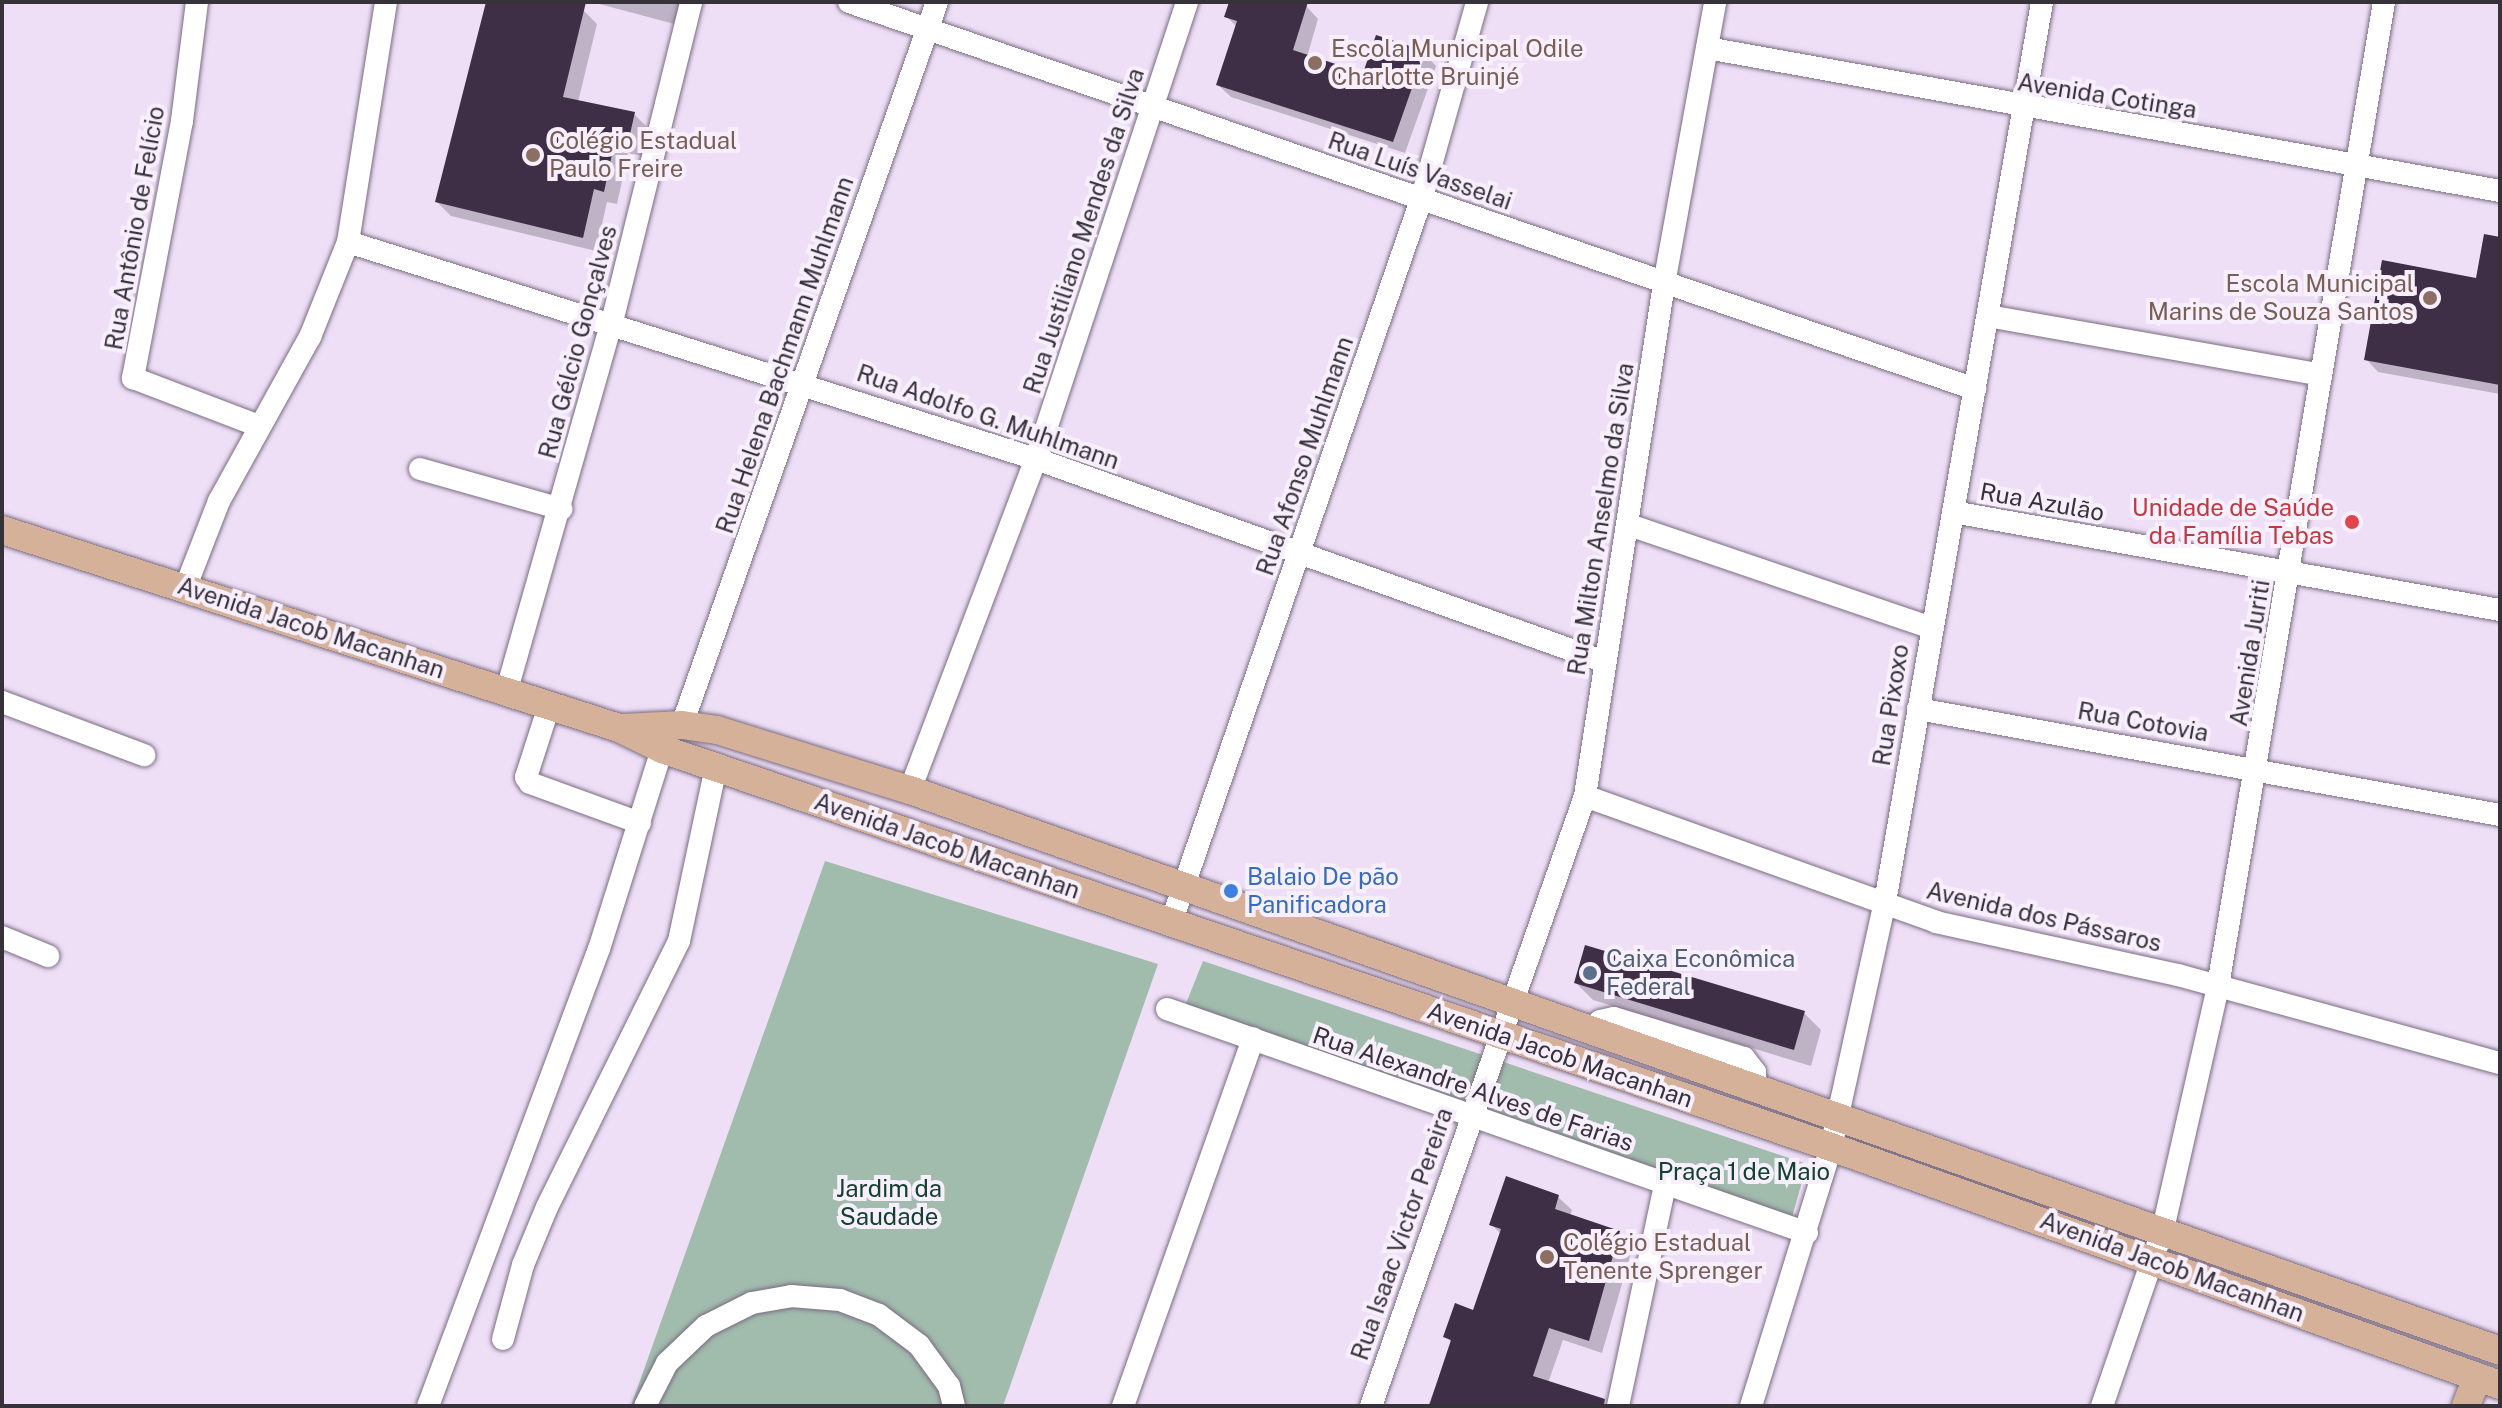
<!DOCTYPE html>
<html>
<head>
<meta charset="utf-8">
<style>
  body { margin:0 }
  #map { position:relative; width:2502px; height:1408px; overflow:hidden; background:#eedff7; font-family:"Public Sans",sans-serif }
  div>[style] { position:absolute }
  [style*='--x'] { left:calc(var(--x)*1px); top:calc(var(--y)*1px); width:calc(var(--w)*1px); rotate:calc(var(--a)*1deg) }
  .green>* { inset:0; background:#a1bbad }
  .shadow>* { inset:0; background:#0003 }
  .building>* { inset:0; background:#3e2e46 }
  .roads { filter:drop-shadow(0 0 2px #7a6c81) drop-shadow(0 0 2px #7a6c81) }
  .minor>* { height:22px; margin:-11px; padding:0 11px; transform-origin:11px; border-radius:11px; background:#fff }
  .major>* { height:28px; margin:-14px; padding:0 14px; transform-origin:14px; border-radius:14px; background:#d6b19a }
  .dots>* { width:22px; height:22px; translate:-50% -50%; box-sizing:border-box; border:4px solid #f8effd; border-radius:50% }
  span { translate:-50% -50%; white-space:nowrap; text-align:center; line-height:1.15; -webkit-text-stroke:8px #f8effd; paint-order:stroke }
  .education-label { font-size:24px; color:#785e54 }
  .left { translate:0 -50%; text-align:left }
  .right { translate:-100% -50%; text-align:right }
  .street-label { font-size:24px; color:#37313a }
  .health-label { font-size:24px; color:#be3a42 }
  .shop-label { font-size:24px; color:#366cbe }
  .service-label { font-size:24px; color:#4e5e75 }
  .park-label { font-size:24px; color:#12412d }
  .frame { position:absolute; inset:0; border:4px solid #37313a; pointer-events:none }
</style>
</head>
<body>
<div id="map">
  <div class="green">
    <i style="clip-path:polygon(825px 861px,1158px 964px,1003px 1406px,631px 1406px)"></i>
    <i style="clip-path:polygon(1203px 961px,1807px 1164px,1792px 1217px,1185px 1006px)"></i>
  </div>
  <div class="shadow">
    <i style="clip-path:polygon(488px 2px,559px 2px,584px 11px,597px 24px,578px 102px,634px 114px,648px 128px,642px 156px,628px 153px,617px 204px,607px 202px,596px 251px,451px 216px,437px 202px)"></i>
    <i style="clip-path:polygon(592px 2px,684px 2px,678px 25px)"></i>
    <i style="clip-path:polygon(1231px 2px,1306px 6px,1318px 19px,1307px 57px,1365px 76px,1424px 53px,1436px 66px,1405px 153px,1231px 97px,1218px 85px,1237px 27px,1226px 16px)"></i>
    <i style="clip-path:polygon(2500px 239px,2500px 394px,2378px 372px,2366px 359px,2478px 280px)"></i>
    <i style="clip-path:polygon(1587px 947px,1804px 1013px,1821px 1030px,1811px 1066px,1593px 1000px,1576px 983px)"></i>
    <i style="clip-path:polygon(1558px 1197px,1572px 1210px,1570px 1216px,1619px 1233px,1633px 1246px,1602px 1353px,1563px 1340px,1548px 1383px,1603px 1406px,1428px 1406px,1452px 1343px,1446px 1337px,1474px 1312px,1501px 1234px,1492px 1225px)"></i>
  </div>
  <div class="building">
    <i style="clip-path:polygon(486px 2px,586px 2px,563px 97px,635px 112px,628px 143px,615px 140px,604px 192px,594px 189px,583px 238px,435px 202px)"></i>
    <i style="clip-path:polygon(1229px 2px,1308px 2px,1293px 50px,1363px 73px,1376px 35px,1425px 51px,1393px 142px,1216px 85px,1237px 21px,1224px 17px)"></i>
    <i style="clip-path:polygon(2484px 234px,2500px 237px,2500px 385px,2364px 360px,2382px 260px,2476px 278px)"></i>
    <i style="clip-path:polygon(1585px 945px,1805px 1011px,1794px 1050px,1574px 983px)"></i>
    <i style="clip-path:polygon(1506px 1176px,1559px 1195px,1555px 1209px,1620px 1231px,1589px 1341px,1549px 1328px,1533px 1376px,1605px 1399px,1604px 1406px,1429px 1406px,1451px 1340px,1443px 1337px,1455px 1303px,1473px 1310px,1501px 1229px,1489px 1225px)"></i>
  </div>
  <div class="roads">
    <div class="minor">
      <i style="--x:197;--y:2;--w:120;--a:97.2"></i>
      <i style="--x:182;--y:121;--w:262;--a:100.8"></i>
      <i style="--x:133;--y:378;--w:135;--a:20.9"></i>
      <i style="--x:849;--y:2;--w:1191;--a:18.97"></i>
      <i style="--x:1707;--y:48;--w:806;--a:10.22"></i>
      <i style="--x:348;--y:242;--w:721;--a:17.51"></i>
      <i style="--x:1036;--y:459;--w:604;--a:19.63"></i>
      <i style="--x:1988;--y:316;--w:338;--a:10"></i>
      <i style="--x:420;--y:469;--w:147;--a:15.8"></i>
      <i style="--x:1953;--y:512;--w:556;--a:10.16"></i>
      <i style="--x:1629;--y:525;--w:317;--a:18.8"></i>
      <i style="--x:186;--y:586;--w:91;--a:-68.8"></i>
      <i style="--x:219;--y:501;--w:188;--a:-61"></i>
      <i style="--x:310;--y:337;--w:102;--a:-68.2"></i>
      <i style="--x:348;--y:242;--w:243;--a:-81"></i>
      <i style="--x:506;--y:693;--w:386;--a:-74.1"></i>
      <i style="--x:612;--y:322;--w:330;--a:-76.1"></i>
      <i style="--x:2;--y:702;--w:152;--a:20.5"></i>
      <i style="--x:549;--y:706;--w:75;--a:107.9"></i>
      <i style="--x:526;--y:777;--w:7;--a:56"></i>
      <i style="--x:530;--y:783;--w:117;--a:20"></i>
      <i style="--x:1918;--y:709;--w:592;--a:10.32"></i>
      <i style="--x:682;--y:725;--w:767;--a:-70.57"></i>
      <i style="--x:910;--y:790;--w:354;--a:-69.2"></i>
      <i style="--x:1036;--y:459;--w:481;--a:-71.7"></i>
      <i style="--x:1585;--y:796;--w:373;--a:19.7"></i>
      <i style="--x:1936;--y:922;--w:248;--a:12.4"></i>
      <i style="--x:2178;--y:975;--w:334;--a:15.3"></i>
      <i style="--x:1171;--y:923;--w:768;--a:-70.93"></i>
      <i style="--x:1422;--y:197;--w:203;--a:-74.2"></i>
      <i style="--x:2;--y:937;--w:50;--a:22.4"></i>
      <i style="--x:1167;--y:1009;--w:678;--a:19.29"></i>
      <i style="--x:1589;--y:1031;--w:15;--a:-42"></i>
      <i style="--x:1600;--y:1021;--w:14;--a:-12"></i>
      <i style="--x:1614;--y:1018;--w:136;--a:17.1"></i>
      <i style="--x:1744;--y:1058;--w:18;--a:52"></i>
      <i style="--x:1755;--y:1072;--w:15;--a:90"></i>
      <i style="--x:503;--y:1339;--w:77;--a:-74.9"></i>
      <i style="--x:523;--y:1265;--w:63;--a:-67.5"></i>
      <i style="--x:547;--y:1207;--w:297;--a:-63.6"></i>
      <i style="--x:679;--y:941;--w:178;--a:-78"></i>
      <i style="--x:428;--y:1406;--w:488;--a:-69.5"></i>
      <i style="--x:599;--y:949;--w:210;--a:-72.5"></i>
      <i style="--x:645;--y:1406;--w:48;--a:-62.9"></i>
      <i style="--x:667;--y:1363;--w:54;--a:-43.5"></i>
      <i style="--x:706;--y:1326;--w:51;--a:-26.6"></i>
      <i style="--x:752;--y:1303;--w:40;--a:-10"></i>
      <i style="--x:791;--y:1296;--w:49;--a:4.7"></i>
      <i style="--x:840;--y:1300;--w:42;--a:21"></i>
      <i style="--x:879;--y:1315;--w:50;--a:36.9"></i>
      <i style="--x:919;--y:1345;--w:51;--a:53.8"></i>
      <i style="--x:949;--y:1386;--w:21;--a:76"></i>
      <i style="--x:1123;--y:1406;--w:390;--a:-70.5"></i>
      <i style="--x:1371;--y:1406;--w:646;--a:-70.67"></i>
      <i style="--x:1585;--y:796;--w:518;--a:-81.23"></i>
      <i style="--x:1664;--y:284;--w:287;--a:-79.7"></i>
      <i style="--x:1618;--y:1406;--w:227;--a:-78"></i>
      <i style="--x:1751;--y:1406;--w:271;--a:-72.8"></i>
      <i style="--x:1831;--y:1147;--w:251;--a:-77.6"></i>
      <i style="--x:1885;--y:902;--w:914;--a:-80.1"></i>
      <i style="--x:2102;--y:1406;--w:187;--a:-71"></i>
      <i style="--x:2163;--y:1229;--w:249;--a:-77.2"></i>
      <i style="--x:2218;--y:986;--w:998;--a:-80.42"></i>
    </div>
    <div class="major">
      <i style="--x:2;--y:530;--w:648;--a:17.79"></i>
      <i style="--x:619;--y:728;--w:48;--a:26"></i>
      <i style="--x:662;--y:749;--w:1235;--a:18.8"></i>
      <i style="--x:1831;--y:1147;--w:710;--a:19.58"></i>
      <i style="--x:624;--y:728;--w:58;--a:-3"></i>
      <i style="--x:682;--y:725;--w:35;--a:8"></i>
      <i style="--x:717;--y:730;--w:202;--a:17.3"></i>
      <i style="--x:910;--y:790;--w:1686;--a:19.43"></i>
      <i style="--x:2466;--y:1406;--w:31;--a:-69"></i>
    </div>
  </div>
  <div class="dots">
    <i style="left:1315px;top:63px;background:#8d6e63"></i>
    <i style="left:533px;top:155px;background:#8d6e63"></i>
    <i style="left:2430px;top:298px;background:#8d6e63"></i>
    <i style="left:2352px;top:522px;background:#e0444e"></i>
    <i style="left:1231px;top:891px;background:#3f7fe0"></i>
    <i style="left:1590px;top:973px;background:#5c6f8a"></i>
    <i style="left:1547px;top:1257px;background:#8d6e63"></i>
  </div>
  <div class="education-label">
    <span class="left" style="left:1331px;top:63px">Escola Municipal Odile<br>Charlotte Bruinjé</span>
    <span class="left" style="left:549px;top:155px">Colégio Estadual<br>Paulo Freire</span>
    <span class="right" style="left:2414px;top:298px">Escola Municipal<br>Marins de Souza Santos</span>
    <span class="left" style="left:1563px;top:1257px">Colégio Estadual<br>Tenente Sprenger</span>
  </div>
  <div class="street-label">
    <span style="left:2107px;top:96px;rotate:9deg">Avenida Cotinga</span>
    <span style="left:1420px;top:171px;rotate:19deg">Rua Luís Vasselai</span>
    <span style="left:135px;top:228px;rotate:-80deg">Rua Antônio de Felício</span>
    <span style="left:1084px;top:231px;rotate:-72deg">Rua Justiliano Mendes da Silva</span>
    <span style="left:578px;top:342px;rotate:-75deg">Rua Gélcio Gonçalves</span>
    <span style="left:785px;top:355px;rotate:-71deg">Rua Helena Bachmann Muhlmann</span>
    <span style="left:988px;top:417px;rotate:19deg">Rua Adolfo G. Muhlmann</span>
    <span style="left:1305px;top:456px;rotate:-71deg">Rua Afonso Muhlmann</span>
    <span style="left:2042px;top:502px;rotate:10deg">Rua Azulão</span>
    <span style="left:1601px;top:519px;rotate:-81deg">Rua Milton Anselmo da Silva</span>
    <span style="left:311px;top:628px;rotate:18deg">Avenida Jacob Macanhan</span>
    <span style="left:2250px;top:653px;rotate:-81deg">Avenida Juriti</span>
    <span style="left:1891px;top:705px;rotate:-81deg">Rua Pixoxo</span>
    <span style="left:2143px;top:722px;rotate:10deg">Rua Cotovia</span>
    <span style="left:947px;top:846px;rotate:19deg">Avenida Jacob Macanhan</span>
    <span style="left:2044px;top:917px;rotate:13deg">Avenida dos Pássaros</span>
    <span style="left:1560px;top:1055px;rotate:19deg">Avenida Jacob Macanhan</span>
    <span style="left:1473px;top:1089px;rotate:19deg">Rua Alexandre Alves de Farias</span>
    <span style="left:1402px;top:1234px;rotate:-71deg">Rua Isaac Victor Pereira</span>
    <span style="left:2172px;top:1267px;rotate:20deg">Avenida Jacob Macanhan</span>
  </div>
  <div class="health-label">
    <span class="right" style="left:2334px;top:522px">Unidade de Saúde<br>da Família Tebas</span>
  </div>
  <div class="shop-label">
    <span class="left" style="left:1247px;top:891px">Balaio De pão<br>Panificadora</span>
  </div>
  <div class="service-label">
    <span class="left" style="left:1606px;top:973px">Caixa Econômica<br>Federal</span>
  </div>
  <div class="park-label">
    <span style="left:1744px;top:1172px">Praça 1 de Maio</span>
    <span style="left:889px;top:1203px">Jardim da<br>Saudade</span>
  </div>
  <div class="frame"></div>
</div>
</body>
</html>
